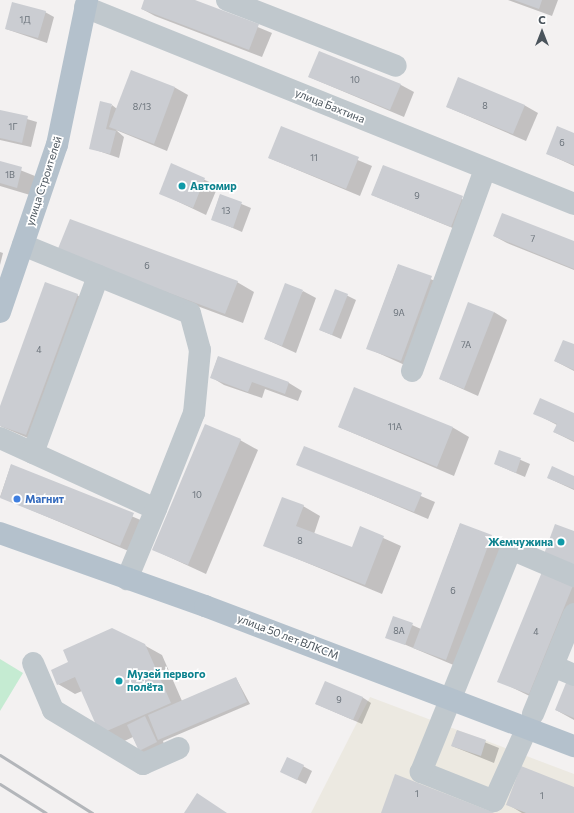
<!DOCTYPE html>
<html>
<head>
<meta charset="utf-8">
<style>
  body { margin:0 }
  #map { position:relative; width:574px; height:813px; overflow:hidden; background:#f3f1f1; font-family:Commissioner,sans-serif }
  div>[style] { position:absolute }
  [style*='--x'] { left:calc(var(--x)*1px); top:calc(var(--y)*1px); width:calc(var(--w)*1px); rotate:calc(var(--a)*1deg) }
  .commercial>* { inset:0; background:#ece9e1 }
  .green>* { inset:0; background:#c5ebd2 }
  .shadow>* { inset:0; background:#0003 }
  .building>* { inset:0; background:#cbcdd2 }
  .minor>* { height:22px; margin:-11px; padding:0 11px; transform-origin:11px; border-radius:11px; background:#c0c8cd }
  .major>* { height:22px; margin:-11px; padding:0 11px; transform-origin:11px; border-radius:11px; background:#b4c1cc }
  .rail>* { height:3px; margin:-1.5px; padding:0 1.5px; transform-origin:1.5px; border-radius:1.5px; background:#b3b6ba }
  .dots>* { width:11px; height:11px; translate:-50% -50%; box-sizing:border-box; border:2px solid #fff; border-radius:50% }
  span { translate:-50% -50%; white-space:nowrap; text-align:center; line-height:1.15; -webkit-text-stroke:3.5px #fff; paint-order:stroke }
  .number-label { font-size:9px; color:#6a727a }
  .number-label span { -webkit-text-stroke-width:0 }
  .street-label { font-size:11px; color:#4a545c }
  .culture-label { font-size:11px; color:#0d838f; font-weight:700 }
  .left { translate:0 -50%; text-align:left }
  .right { translate:-100% -50%; text-align:right }
  .shop-label { font-size:11px; color:#366cbe; font-weight:700 }
  .north { position:absolute; left:522px; top:12px; width:40px; height:40px; -webkit-text-stroke:3px #fff; paint-order:stroke; rotate:0deg; font-size:11px; font-weight:700; line-height:16px; text-align:center; color:#4a545c }
  .north::after { content:''; display:block; margin:auto; width:14px; height:18px; background:#4a545c; clip-path:polygon(50% 0,100% 100%,50% 72%,0 100%) }
</style>
</head>
<body>
<div id="map">
  <div class="commercial">
    <i style="clip-path:polygon(370px 697px,574px 774px,574px 813px,311px 813px)"></i>
  </div>
  <div class="green">
    <i style="clip-path:polygon(0 659px,23px 673px,0 711px)"></i>
  </div>
  <div class="shadow">
    <i style="clip-path:polygon(145px 0,193px 0,272px 33px,262px 57px,155px 16px,142px 9px)"></i>
    <i style="clip-path:polygon(508px 0,558px 0,552px 16px)"></i>
    <i style="clip-path:polygon(45px 12px,54px 17px,47px 43px,6px 29px)"></i>
    <i style="clip-path:polygon(309px 77px,401px 85px,414px 92px,404px 117px)"></i>
    <i style="clip-path:polygon(174px 87px,188px 95px,167px 151px,116px 130px,124px 137px,119px 158px,90px 148px,112px 105px,117px 109px)"></i>
    <i style="clip-path:polygon(524px 105px,538px 113px,526px 141px,447px 107px)"></i>
    <i style="clip-path:polygon(0 111px,37px 122px,31px 147px,0 140px)"></i>
    <i style="clip-path:polygon(281px 128px,372px 166px,360px 196px,269px 158px)"></i>
    <i style="clip-path:polygon(574px 134px,574px 166px,548px 154px)"></i>
    <i style="clip-path:polygon(0 162px,35px 176px,30px 195px,0 186px)"></i>
    <i style="clip-path:polygon(172px 165px,218px 186px,206px 215px,160px 193px)"></i>
    <i style="clip-path:polygon(383px 166px,476px 205px,465px 233px,372px 195px)"></i>
    <i style="clip-path:polygon(220px 195px,251px 208px,242px 232px,212px 219px)"></i>
    <i style="clip-path:polygon(494px 236px,574px 243px,574px 270px,507px 243px)"></i>
    <i style="clip-path:polygon(0 252px,3px 253px,0 265px)"></i>
    <i style="clip-path:polygon(76px 261px,237px 282px,254px 292px,243px 323px)"></i>
    <i style="clip-path:polygon(398px 265px,449px 287px,418px 371px,367px 348px)"></i>
    <i style="clip-path:polygon(336px 290px,356px 300px,341px 339px,320px 330px)"></i>
    <i style="clip-path:polygon(303px 291px,316px 298px,296px 353px,265px 339px)"></i>
    <i style="clip-path:polygon(77px 295px,94px 305px,44px 445px,0 426px,0 409px)"></i>
    <i style="clip-path:polygon(494px 312px,507px 320px,478px 396px,440px 379px)"></i>
    <i style="clip-path:polygon(574px 345px,574px 371px,555px 361px)"></i>
    <i style="clip-path:polygon(218px 357px,289px 383px,302px 391px,298px 401px,265px 389px,262px 398px,224px 385px,211px 377px)"></i>
    <i style="clip-path:polygon(534px 413px,574px 414px,574px 442px,554px 432px,557px 425px)"></i>
    <i style="clip-path:polygon(339px 427px,452px 427px,469px 437px,454px 476px)"></i>
    <i style="clip-path:polygon(240px 440px,258px 450px,206px 574px,154px 550px)"></i>
    <i style="clip-path:polygon(305px 447px,435px 502px,428px 519px,298px 464px)"></i>
    <i style="clip-path:polygon(500px 451px,530px 464px,525px 477px,495px 464px)"></i>
    <i style="clip-path:polygon(11px 465px,150px 524px,138px 555px,0 497px)"></i>
    <i style="clip-path:polygon(574px 477px,574px 490px,548px 478px)"></i>
    <i style="clip-path:polygon(303px 506px,320px 516px,314px 534px,353px 549px,361px 528px,401px 546px,382px 594px,264px 545px)"></i>
    <i style="clip-path:polygon(460px 524px,509px 545px,463px 669px,387px 637px,394px 617px,421px 629px)"></i>
    <i style="clip-path:polygon(574px 581px,574px 635px,546px 704px,499px 681px)"></i>
    <i style="clip-path:polygon(144px 645px,162px 655px,182px 701px,236px 678px,250px 704px,163px 741px,165px 747px,148px 755px,139px 750px,133px 737px,118px 744px,101px 734px,82px 691px,75px 694px,58px 684px)"></i>
    <i style="clip-path:polygon(574px 682px,574px 720px,556px 710px)"></i>
    <i style="clip-path:polygon(362px 697px,371px 703px,362px 724px,316px 704px)"></i>
    <i style="clip-path:polygon(457px 731px,499px 748px,494px 763px,452px 746px)"></i>
    <i style="clip-path:polygon(288px 758px,312px 771px,306px 784px,290px 776px)"></i>
    <i style="clip-path:polygon(574px 788px,574px 813px,522px 813px,507px 804px)"></i>
  </div>
  <div class="building">
    <i style="clip-path:polygon(144px 0,195px 0,259px 24px,249px 50px,141px 9px)"></i>
    <i style="clip-path:polygon(514px 0,542px 0,539px 9px)"></i>
    <i style="clip-path:polygon(12px 2px,46px 11px,38px 38px,5px 29px)"></i>
    <i style="clip-path:polygon(319px 51px,401px 84px,390px 110px,308px 77px)"></i>
    <i style="clip-path:polygon(131px 70px,175px 87px,154px 144px,109px 127px)"></i>
    <i style="clip-path:polygon(458px 77px,525px 105px,513px 134px,446px 107px)"></i>
    <i style="clip-path:polygon(100px 101px,112px 104px,106px 129px,116px 131px,110px 154px,89px 149px)"></i>
    <i style="clip-path:polygon(0 110px,28px 116px,22px 143px,0 138px)"></i>
    <i style="clip-path:polygon(281px 126px,359px 157px,346px 189px,268px 158px)"></i>
    <i style="clip-path:polygon(557px 126px,574px 133px,574px 165px,546px 154px)"></i>
    <i style="clip-path:polygon(0 161px,22px 167px,17px 188px,0 183px)"></i>
    <i style="clip-path:polygon(171px 163px,205px 178px,193px 208px,159px 194px)"></i>
    <i style="clip-path:polygon(383px 165px,463px 196px,451px 227px,371px 195px)"></i>
    <i style="clip-path:polygon(220px 194px,242px 202px,233px 228px,211px 220px)"></i>
    <i style="clip-path:polygon(502px 213px,574px 241px,574px 269px,493px 236px)"></i>
    <i style="clip-path:polygon(70px 219px,238px 281px,225px 314px,57px 251px)"></i>
    <i style="clip-path:polygon(398px 264px,432px 276px,401px 361px,366px 349px)"></i>
    <i style="clip-path:polygon(45px 282px,78px 294px,26px 435px,0 426px,0 406px)"></i>
    <i style="clip-path:polygon(285px 283px,303px 290px,282px 346px,264px 339px)"></i>
    <i style="clip-path:polygon(335px 289px,348px 294px,332px 335px,319px 330px)"></i>
    <i style="clip-path:polygon(468px 302px,494px 312px,464px 389px,439px 379px)"></i>
    <i style="clip-path:polygon(563px 340px,574px 344px,574px 370px,554px 361px)"></i>
    <i style="clip-path:polygon(218px 356px,289px 382px,285px 394px,252px 382px,248px 392px,210px 378px)"></i>
    <i style="clip-path:polygon(354px 387px,453px 427px,437px 467px,338px 427px)"></i>
    <i style="clip-path:polygon(540px 398px,574px 413px,574px 441px,553px 432px,557px 424px,533px 414px)"></i>
    <i style="clip-path:polygon(205px 424px,241px 439px,188px 565px,152px 550px)"></i>
    <i style="clip-path:polygon(304px 446px,422px 493px,414px 512px,296px 465px)"></i>
    <i style="clip-path:polygon(499px 450px,521px 458px,516px 473px,494px 464px)"></i>
    <i style="clip-path:polygon(11px 464px,134px 513px,120px 546px,0 498px)"></i>
    <i style="clip-path:polygon(552px 466px,574px 476px,574px 489px,547px 478px)"></i>
    <i style="clip-path:polygon(282px 497px,304px 505px,296px 526px,352px 547px,360px 526px,384px 536px,365px 585px,263px 546px)"></i>
    <i style="clip-path:polygon(460px 523px,492px 535px,446px 660px,413px 648px)"></i>
    <i style="clip-path:polygon(555px 524px,574px 531px,574px 567px,544px 554px)"></i>
    <i style="clip-path:polygon(544px 567px,574px 583px,529px 694px,497px 682px)"></i>
    <i style="clip-path:polygon(393px 616px,413px 623px,405px 645px,385px 638px)"></i>
    <i style="clip-path:polygon(112px 628px,145px 644px,171px 703px,100px 734px,75px 677px,57px 685px,51px 670px,68px 662px,63px 650px)"></i>
    <i style="clip-path:polygon(236px 677px,247px 702px,158px 740px,148px 715px)"></i>
    <i style="clip-path:polygon(568px 678px,574px 680px,574px 718px,555px 710px)"></i>
    <i style="clip-path:polygon(325px 681px,363px 697px,353px 720px,315px 704px)"></i>
    <i style="clip-path:polygon(145px 716px,157px 742px,139px 751px,127px 725px)"></i>
    <i style="clip-path:polygon(457px 730px,486px 740px,481px 756px,451px 746px)"></i>
    <i style="clip-path:polygon(287px 757px,304px 765px,297px 780px,280px 772px)"></i>
    <i style="clip-path:polygon(521px 766px,574px 787px,574px 813px,526px 813px,506px 805px)"></i>
    <i style="clip-path:polygon(395px 774px,495px 813px,381px 813px)"></i>
    <i style="clip-path:polygon(197px 793px,227px 813px,184px 813px)"></i>
  </div>
  <div class="minor">
    <i style="--x:227;--y:0;--w:181;--a:21.3"></i>
    <i style="--x:85;--y:7;--w:527;--a:21.94"></i>
    <i style="--x:23;--y:245;--w:180;--a:22.2"></i>
    <i style="--x:190;--y:313;--w:38;--a:75"></i>
    <i style="--x:200;--y:350;--w:63;--a:95.4"></i>
    <i style="--x:194;--y:413;--w:103;--a:111.6"></i>
    <i style="--x:412;--y:371;--w:215;--a:-70.1"></i>
    <i style="--x:0;--y:438;--w:171;--a:24.5"></i>
    <i style="--x:156;--y:509;--w:76;--a:112.5"></i>
    <i style="--x:33;--y:453;--w:189;--a:-69.8"></i>
    <i style="--x:33;--y:663;--w:51;--a:66.9"></i>
    <i style="--x:53;--y:710;--w:105;--a:31"></i>
    <i style="--x:143;--y:764;--w:39;--a:-24"></i>
    <i style="--x:553;--y:666;--w:23;--a:23"></i>
    <i style="--x:533;--y:714;--w:108;--a:-67.7"></i>
    <i style="--x:527;--y:728;--w:80;--a:114.3"></i>
    <i style="--x:494;--y:801;--w:79;--a:-158.3"></i>
    <i style="--x:421;--y:772;--w:240;--a:-68"></i>
    <i style="--x:511;--y:549;--w:69;--a:23.2"></i>
  </div>
  <div class="major">
    <i style="--x:0;--y:312;--w:176;--a:-71.2"></i>
    <i style="--x:57;--y:145;--w:148;--a:-78.3"></i>
    <i style="--x:0;--y:533;--w:218;--a:19.6"></i>
    <i style="--x:205;--y:606;--w:395;--a:20.8"></i>
  </div>
  <div class="rail">
    <i style="--x:0;--y:755;--w:109;--a:32.2"></i>
    <i style="--x:0;--y:784;--w:54;--a:32.2"></i>
  </div>
  <div class="dots">
    <i style="left:182px;top:186px;background:#0f9aa8"></i>
    <i style="left:17px;top:499px;background:#3f7fe0"></i>
    <i style="left:561px;top:542px;background:#0f9aa8"></i>
    <i style="left:119px;top:681px;background:#0f9aa8"></i>
  </div>
  <div class="number-label">
    <span style="left:25px;top:20px">1Д</span>
    <span style="left:355px;top:80px">10</span>
    <span style="left:485px;top:106px">8</span>
    <span style="left:142px;top:107px">8/13</span>
    <span style="left:13px;top:127px">1Г</span>
    <span style="left:562px;top:143px">6</span>
    <span style="left:314px;top:158px">11</span>
    <span style="left:10px;top:175px">1В</span>
    <span style="left:417px;top:196px">9</span>
    <span style="left:226px;top:211px">13</span>
    <span style="left:533px;top:239px">7</span>
    <span style="left:147px;top:266px">6</span>
    <span style="left:399px;top:313px">9А</span>
    <span style="left:466px;top:345px">7А</span>
    <span style="left:39px;top:350px">4</span>
    <span style="left:395px;top:427px">11А</span>
    <span style="left:197px;top:495px">10</span>
    <span style="left:300px;top:541px">8</span>
    <span style="left:453px;top:591px">6</span>
    <span style="left:399px;top:631px">8А</span>
    <span style="left:536px;top:632px">4</span>
    <span style="left:339px;top:700px">9</span>
    <span style="left:417px;top:794px">1</span>
    <span style="left:542px;top:796px">1</span>
  </div>
  <div class="street-label">
    <span style="left:330px;top:106px;rotate:22deg">улица Бахтина</span>
    <span style="left:44px;top:181px;rotate:-72deg">улица Строителей</span>
    <span style="left:288px;top:637px;rotate:21deg">улица 50 лет ВЛКСМ</span>
  </div>
  <div class="culture-label">
    <span class="left" style="left:190px;top:186px">Автомир</span>
    <span class="right" style="left:553px;top:542px">Жемчужина</span>
    <span class="left" style="left:127px;top:681px">Музей первого<br>полёта</span>
  </div>
  <div class="shop-label">
    <span class="left" style="left:25px;top:499px">Магнит</span>
  </div>
  <div class="north">С</div>
</div>
</body>
</html>
